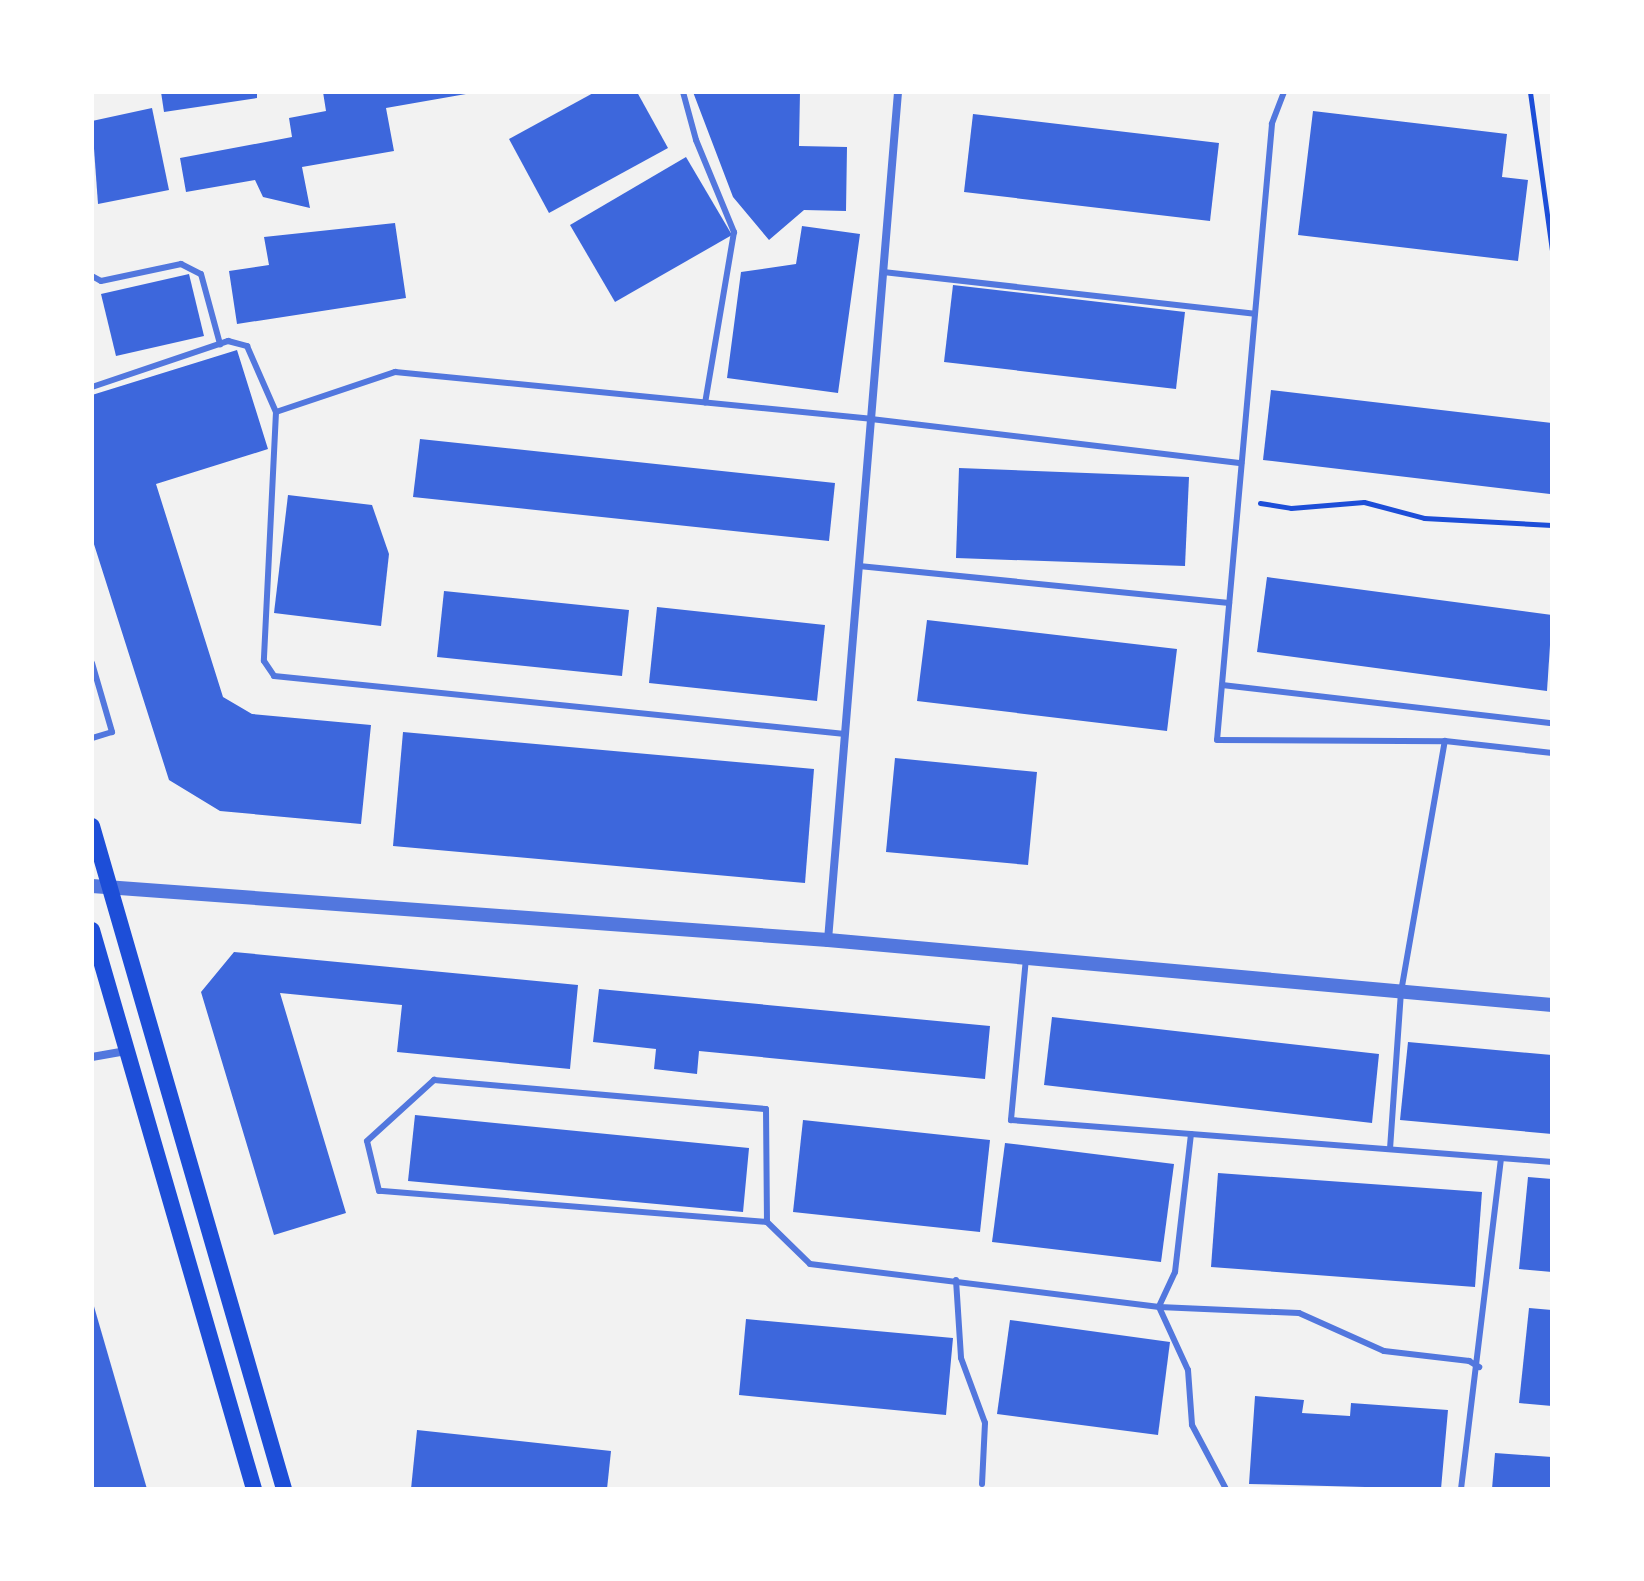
<!DOCTYPE html>
<html>
<head>
<meta charset="utf-8">
<style>
  body { margin:0 }
  #map { position:relative; width:1644px; height:1581px; overflow:hidden; background:#f2f2f2; font-family:"Alegreya Sans",sans-serif }
  div>[style] { position:absolute }
  [style*='--x'] { left:calc(var(--x)*1px); top:calc(var(--y)*1px); width:calc(var(--w)*1px); rotate:calc(var(--a)*1deg) }
  .building>* { inset:0; background:#3d67dc }
  .path>* { height:5px; margin:-2.5px; padding:0 2.5px; transform-origin:2.5px; border-radius:2.5px; background:#1d4ed8 }
  .service>* { height:6px; margin:-3px; padding:0 3px; transform-origin:3px; border-radius:3px; background:#5277de }
  .minor>* { height:8px; margin:-4px; padding:0 4px; transform-origin:4px; border-radius:4px; background:#5277de }
  .tertiary>* { height:14px; margin:-7px; padding:0 7px; transform-origin:7px; border-radius:7px; background:#5277de }
  .secondary>* { height:16px; margin:-8px; padding:0 8px; transform-origin:8px; border-radius:8px; background:#1d4ed8 }
  span { translate:-50% -50%; white-space:nowrap; text-align:center; line-height:1.15; -webkit-text-stroke:8px #fff; paint-order:stroke }
  .frame { position:absolute; inset:0; border:94px solid #fff; pointer-events:none }
</style>
</head>
<body>
<div id="map">
  <div class="building">
    <i style="clip-path:polygon(161px 92px,257px 92px,257px 98px,164px 112px)"></i>
    <i style="clip-path:polygon(323px 92px,466px 94px,386px 108px,394px 151px,302px 167px,310px 208px,263px 197px,255px 180px,186px 192px,180px 158px,292px 137px,289px 118px,326px 111px)"></i>
    <i style="clip-path:polygon(595px 92px,637px 92px,668px 148px,549px 213px,509px 139px)"></i>
    <i style="clip-path:polygon(693px 92px,800px 92px,799px 146px,847px 147px,846px 211px,804px 210px,769px 240px,733px 197px)"></i>
    <i style="clip-path:polygon(152px 108px,169px 190px,98px 204px,92px 121px)"></i>
    <i style="clip-path:polygon(1313px 111px,1507px 134px,1502px 177px,1528px 180px,1518px 261px,1298px 235px)"></i>
    <i style="clip-path:polygon(973px 114px,1219px 143px,1210px 221px,964px 192px)"></i>
    <i style="clip-path:polygon(686px 157px,732px 235px,615px 302px,570px 225px)"></i>
    <i style="clip-path:polygon(395px 223px,406px 298px,237px 324px,229px 271px,269px 265px,264px 237px)"></i>
    <i style="clip-path:polygon(802px 226px,860px 234px,838px 393px,727px 378px,741px 272px,796px 264px)"></i>
    <i style="clip-path:polygon(189px 274px,204px 336px,116px 356px,101px 294px)"></i>
    <i style="clip-path:polygon(953px 285px,1185px 312px,1176px 389px,944px 362px)"></i>
    <i style="clip-path:polygon(237px 350px,268px 449px,156px 484px,223px 697px,252px 714px,371px 725px,361px 824px,220px 811px,169px 780px,92px 538px,92px 395px)"></i>
    <i style="clip-path:polygon(1271px 390px,1552px 423px,1550px 494px,1263px 460px)"></i>
    <i style="clip-path:polygon(420px 439px,835px 483px,829px 541px,413px 497px)"></i>
    <i style="clip-path:polygon(959px 468px,1189px 477px,1185px 566px,956px 558px)"></i>
    <i style="clip-path:polygon(288px 495px,372px 505px,389px 554px,381px 626px,274px 613px)"></i>
    <i style="clip-path:polygon(1267px 577px,1552px 615px,1547px 691px,1257px 652px)"></i>
    <i style="clip-path:polygon(444px 591px,629px 610px,622px 676px,437px 657px)"></i>
    <i style="clip-path:polygon(657px 607px,825px 625px,817px 701px,649px 683px)"></i>
    <i style="clip-path:polygon(927px 620px,1177px 649px,1167px 731px,917px 701px)"></i>
    <i style="clip-path:polygon(403px 732px,814px 769px,805px 883px,393px 846px)"></i>
    <i style="clip-path:polygon(895px 758px,1037px 772px,1028px 865px,886px 852px)"></i>
    <i style="clip-path:polygon(234px 952px,578px 985px,570px 1069px,397px 1052px,402px 1005px,280px 993px,346px 1213px,274px 1235px,201px 992px)"></i>
    <i style="clip-path:polygon(599px 989px,990px 1026px,985px 1079px,699px 1051px,697px 1074px,654px 1069px,656px 1049px,593px 1042px)"></i>
    <i style="clip-path:polygon(1052px 1017px,1379px 1054px,1372px 1123px,1044px 1085px)"></i>
    <i style="clip-path:polygon(1408px 1042px,1552px 1055px,1552px 1134px,1400px 1120px)"></i>
    <i style="clip-path:polygon(415px 1115px,749px 1148px,743px 1212px,408px 1181px)"></i>
    <i style="clip-path:polygon(803px 1120px,990px 1140px,980px 1232px,793px 1212px)"></i>
    <i style="clip-path:polygon(1005px 1143px,1174px 1164px,1161px 1262px,992px 1242px)"></i>
    <i style="clip-path:polygon(1218px 1173px,1482px 1192px,1475px 1287px,1211px 1267px)"></i>
    <i style="clip-path:polygon(1528px 1177px,1552px 1179px,1552px 1272px,1519px 1269px)"></i>
    <i style="clip-path:polygon(92px 1303px,93px 1303px,147px 1489px,92px 1489px)"></i>
    <i style="clip-path:polygon(1529px 1308px,1552px 1310px,1552px 1406px,1519px 1403px)"></i>
    <i style="clip-path:polygon(746px 1319px,953px 1338px,946px 1415px,739px 1395px)"></i>
    <i style="clip-path:polygon(1010px 1320px,1170px 1342px,1158px 1435px,997px 1414px)"></i>
    <i style="clip-path:polygon(1255px 1396px,1304px 1400px,1302px 1413px,1350px 1416px,1351px 1403px,1448px 1410px,1441px 1489px,1249px 1484px)"></i>
    <i style="clip-path:polygon(417px 1430px,611px 1451px,607px 1489px,411px 1489px)"></i>
    <i style="clip-path:polygon(1495px 1453px,1552px 1457px,1552px 1489px,1492px 1489px)"></i>
  </div>
  <div class="path">
    <i style="--x:1530;--y:92;--w:160;--a:82.1"></i>
    <i style="--x:1260;--y:503;--w:31;--a:9"></i>
    <i style="--x:1291;--y:508;--w:73;--a:-4.7"></i>
    <i style="--x:1364;--y:502;--w:62;--a:14.9"></i>
    <i style="--x:1424;--y:518;--w:128;--a:3.1"></i>
  </div>
  <div class="service">
    <i style="--x:683;--y:92;--w:50;--a:74.8"></i>
    <i style="--x:696;--y:140;--w:100;--a:67.6"></i>
    <i style="--x:734;--y:232;--w:173;--a:99.6"></i>
    <i style="--x:1284;--y:92;--w:34;--a:111"></i>
    <i style="--x:1272;--y:124;--w:618;--a:95.1"></i>
    <i style="--x:1217;--y:740;--w:228;--a:0.3"></i>
    <i style="--x:1445;--y:741;--w:108;--a:6.4"></i>
    <i style="--x:883;--y:272;--w:374;--a:6.4"></i>
    <i style="--x:92;--y:276;--w:10;--a:29"></i>
    <i style="--x:101;--y:281;--w:82;--a:-12"></i>
    <i style="--x:181;--y:264;--w:22;--a:27"></i>
    <i style="--x:201;--y:274;--w:73;--a:74.8"></i>
    <i style="--x:92;--y:387;--w:144;--a:-18.7"></i>
    <i style="--x:228;--y:341;--w:20;--a:15"></i>
    <i style="--x:247;--y:346;--w:72;--a:66.3"></i>
    <i style="--x:276;--y:412;--w:126;--a:-18.6"></i>
    <i style="--x:395;--y:372;--w:478;--a:5.6"></i>
    <i style="--x:871;--y:419;--w:373;--a:6.8"></i>
    <i style="--x:276;--y:412;--w:249;--a:92.8"></i>
    <i style="--x:264;--y:661;--w:18;--a:56"></i>
    <i style="--x:274;--y:676;--w:574;--a:5.8"></i>
    <i style="--x:859;--y:566;--w:372;--a:5.7"></i>
    <i style="--x:92;--y:663;--w:72;--a:73.8"></i>
    <i style="--x:112;--y:732;--w:21;--a:163"></i>
    <i style="--x:1222;--y:685;--w:332;--a:6.6"></i>
    <i style="--x:1026;--y:958;--w:163;--a:95.3"></i>
    <i style="--x:1011;--y:1120;--w:543;--a:4.44"></i>
    <i style="--x:1191;--y:1134;--w:139;--a:96.6"></i>
    <i style="--x:1175;--y:1272;--w:38;--a:115"></i>
    <i style="--x:1159;--y:1307;--w:140;--a:2.5"></i>
    <i style="--x:1299;--y:1313;--w:93;--a:24.1"></i>
    <i style="--x:1384;--y:1351;--w:86;--a:6.7"></i>
    <i style="--x:1469;--y:1361;--w:12;--a:31"></i>
    <i style="--x:1390;--y:1149;--w:157;--a:-86"></i>
    <i style="--x:1401;--y:992;--w:255;--a:-80.1"></i>
    <i style="--x:767;--y:1222;--w:389;--a:-175.4"></i>
    <i style="--x:379;--y:1191;--w:51;--a:-103.5"></i>
    <i style="--x:367;--y:1141;--w:91;--a:-42.3"></i>
    <i style="--x:434;--y:1080;--w:333;--a:5"></i>
    <i style="--x:766;--y:1109;--w:113;--a:89.5"></i>
    <i style="--x:767;--y:1222;--w:60;--a:44.3"></i>
    <i style="--x:810;--y:1264;--w:352;--a:7"></i>
    <i style="--x:1159;--y:1307;--w:69;--a:65.3"></i>
    <i style="--x:1188;--y:1370;--w:55;--a:85.8"></i>
    <i style="--x:1192;--y:1425;--w:72;--a:62"></i>
    <i style="--x:956;--y:1280;--w:78;--a:86.3"></i>
    <i style="--x:961;--y:1358;--w:69;--a:69.7"></i>
    <i style="--x:985;--y:1423;--w:61;--a:92.8"></i>
    <i style="--x:1461;--y:1489;--w:333;--a:-83.1"></i>
  </div>
  <div class="minor">
    <i style="--x:828;--y:940;--w:851;--a:-85.28"></i>
    <i style="--x:92;--y:1057;--w:36;--a:-10"></i>
  </div>
  <div class="tertiary">
    <i style="--x:92;--y:886;--w:738;--a:4.2"></i>
    <i style="--x:828;--y:940;--w:727;--a:5.13"></i>
  </div>
  <div class="secondary">
    <i style="--x:92;--y:826;--w:690;--a:73.85"></i>
    <i style="--x:92;--y:930;--w:582;--a:73.84"></i>
  </div>
  <div class="frame"></div>
</div>
</body>
</html>
